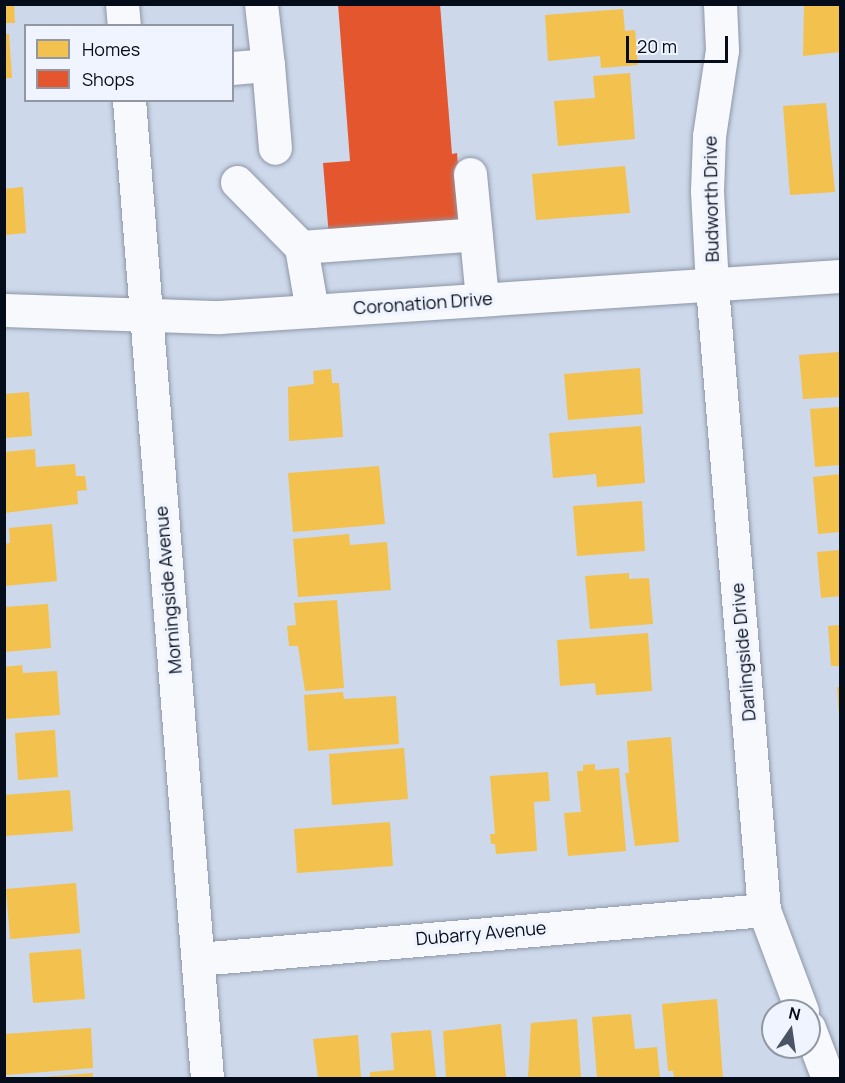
<!DOCTYPE html>
<html>
<head>
<meta charset="utf-8">
<style>
  body { margin:0 }
  #map { position:relative; width:845px; height:1083px; overflow:hidden; background:#cdd8eb; font-family:Manrope,sans-serif }
  div>[style] { position:absolute }
  [style*='--x'] { left:calc(var(--x)*1px); top:calc(var(--y)*1px); width:calc(var(--w)*1px); rotate:calc(var(--a)*1deg) }
  .homes>* { inset:0; background:#f2c14e }
  .shops>* { inset:0; background:#e4572e }
  .roads { filter:drop-shadow(0 0 2px #8e97a6) drop-shadow(0 0 2px #8e97a6) }
  .minor>* { height:33px; margin:-16.5px; padding:0 16.5px; transform-origin:16.5px; border-radius:16.5px; background:#f8f9fc }
  .major>* { height:33px; margin:-16.5px; padding:0 16.5px; transform-origin:16.5px; border-radius:16.5px; background:#f8f9fc }
  span { translate:-50% -50%; white-space:nowrap; text-align:center; line-height:1.15; -webkit-text-stroke:6px #eff4fe; paint-order:stroke }
  .street-label { font-size:18px; color:#050d1b }
  .frame { position:absolute; inset:0; border:6px solid #050d1b; pointer-events:none }
  .legend { position:absolute; left:24px; top:24px; width:210px; height:78px; box-sizing:border-box; background:#eff4fe; border:2px solid #9198a3; margin:0; padding:8px 10px; list-style:none; font-size:18px; color:#050d1b }
  .legend li { display:flex; align-items:center; gap:12px; height:30px }
  .legend b { width:30px; border:2px solid #9198a3 }
  .north { position:absolute; left:761px; top:999px; width:60px; height:60px; box-sizing:border-box; background:#eff4fe; border:2px solid #9198a3; border-radius:50%; rotate:13deg; font-size:16px; font-weight:700; line-height:24px; text-align:center; color:#050d1b }
  .north::after { content:''; display:block; margin:auto; width:21px; height:27px; background:#4b5464; clip-path:polygon(50% 0,100% 100%,50% 72%,0 100%) }
  .scale { position:absolute; left:626px; top:36px; width:102px; height:27px; box-sizing:border-box; border:3px solid #050d1b; border-top:0; padding-left:8px; font-size:18px; line-height:21px; white-space:nowrap; color:#050d1b; -webkit-text-stroke:4px #eff4fe; paint-order:stroke }
</style>
</head>
<body>
<div id="map">
  <div class="homes">
    <i style="clip-path:polygon(4px 4px,14px 4px,15px 23px,4px 23px)"></i>
    <i style="clip-path:polygon(804px 4px,840px 4px,840px 52px,803px 56px)"></i>
    <i style="clip-path:polygon(623px 9px,625px 31px,635px 30px,638px 65px,601px 68px,600px 56px,548px 61px,545px 15px)"></i>
    <i style="clip-path:polygon(4px 34px,9px 34px,12px 78px,4px 78px)"></i>
    <i style="clip-path:polygon(630px 73px,635px 139px,558px 146px,554px 101px,595px 98px,593px 76px)"></i>
    <i style="clip-path:polygon(826px 103px,835px 192px,790px 195px,783px 106px)"></i>
    <i style="clip-path:polygon(625px 166px,630px 213px,536px 220px,532px 174px)"></i>
    <i style="clip-path:polygon(23px 187px,26px 233px,4px 235px,4px 189px)"></i>
    <i style="clip-path:polygon(840px 352px,840px 397px,803px 399px,799px 355px)"></i>
    <i style="clip-path:polygon(640px 368px,643px 414px,568px 420px,564px 374px)"></i>
    <i style="clip-path:polygon(331px 369px,332px 383px,339px 383px,343px 437px,289px 441px,288px 387px,314px 384px,313px 371px)"></i>
    <i style="clip-path:polygon(29px 392px,32px 436px,4px 438px,4px 394px)"></i>
    <i style="clip-path:polygon(840px 407px,840px 465px,815px 467px,810px 409px)"></i>
    <i style="clip-path:polygon(641px 426px,645px 483px,597px 487px,596px 474px,553px 478px,549px 433px)"></i>
    <i style="clip-path:polygon(35px 449px,36px 467px,75px 464px,76px 476px,85px 476px,87px 490px,77px 491px,78px 504px,4px 513px,4px 452px)"></i>
    <i style="clip-path:polygon(379px 466px,385px 524px,293px 532px,288px 473px)"></i>
    <i style="clip-path:polygon(840px 474px,840px 532px,818px 534px,813px 477px)"></i>
    <i style="clip-path:polygon(642px 501px,645px 551px,577px 556px,573px 506px)"></i>
    <i style="clip-path:polygon(52px 524px,57px 581px,4px 586px,4px 544px,10px 543px,9px 528px)"></i>
    <i style="clip-path:polygon(349px 534px,350px 545px,387px 542px,391px 590px,298px 597px,293px 539px)"></i>
    <i style="clip-path:polygon(840px 550px,840px 596px,821px 598px,817px 552px)"></i>
    <i style="clip-path:polygon(629px 573px,629px 579px,649px 578px,653px 624px,590px 629px,585px 576px)"></i>
    <i style="clip-path:polygon(337px 600px,344px 688px,305px 691px,298px 646px,289px 646px,287px 626px,296px 625px,294px 603px)"></i>
    <i style="clip-path:polygon(48px 604px,51px 648px,4px 652px,4px 607px)"></i>
    <i style="clip-path:polygon(840px 625px,840px 666px,831px 666px,828px 626px)"></i>
    <i style="clip-path:polygon(648px 633px,652px 691px,596px 695px,595px 683px,560px 686px,557px 640px)"></i>
    <i style="clip-path:polygon(22px 665px,23px 673px,57px 671px,60px 715px,4px 719px,4px 667px)"></i>
    <i style="clip-path:polygon(837px 687px,840px 687px,840px 716px,839px 716px)"></i>
    <i style="clip-path:polygon(343px 692px,344px 699px,396px 696px,399px 744px,308px 751px,304px 695px)"></i>
    <i style="clip-path:polygon(55px 730px,58px 777px,18px 780px,15px 733px)"></i>
    <i style="clip-path:polygon(671px 737px,679px 842px,635px 846px,625px 773px,629px 773px,627px 741px)"></i>
    <i style="clip-path:polygon(404px 748px,408px 799px,332px 805px,329px 754px)"></i>
    <i style="clip-path:polygon(595px 764px,595px 770px,619px 768px,626px 851px,568px 856px,564px 813px,581px 812px,577px 771px,583px 771px,583px 765px)"></i>
    <i style="clip-path:polygon(548px 772px,550px 801px,534px 802px,537px 851px,496px 854px,495px 844px,491px 844px,490px 834px,495px 834px,490px 776px)"></i>
    <i style="clip-path:polygon(70px 790px,73px 831px,4px 836px,4px 795px)"></i>
    <i style="clip-path:polygon(390px 822px,393px 866px,297px 873px,294px 829px)"></i>
    <i style="clip-path:polygon(76px 883px,80px 933px,10px 939px,6px 889px)"></i>
    <i style="clip-path:polygon(81px 949px,85px 999px,33px 1003px,29px 953px)"></i>
    <i style="clip-path:polygon(717px 999px,723px 1078px,674px 1078px,673px 1071px,668px 1071px,662px 1004px)"></i>
    <i style="clip-path:polygon(631px 1014px,635px 1049px,657px 1047px,660px 1078px,597px 1078px,592px 1017px)"></i>
    <i style="clip-path:polygon(577px 1019px,581px 1078px,528px 1078px,531px 1023px)"></i>
    <i style="clip-path:polygon(501px 1024px,506px 1078px,446px 1078px,443px 1031px)"></i>
    <i style="clip-path:polygon(91px 1028px,93px 1068px,6px 1075px,4px 1034px)"></i>
    <i style="clip-path:polygon(431px 1030px,436px 1078px,370px 1078px,370px 1072px,394px 1070px,391px 1033px)"></i>
    <i style="clip-path:polygon(358px 1035px,361px 1078px,318px 1078px,313px 1039px)"></i>
    <i style="clip-path:polygon(93px 1073px,93px 1078px,44px 1078px,44px 1077px)"></i>
  </div>
  <div class="shops">
    <i style="clip-path:polygon(338px 4px,440px 4px,452px 154px,457px 153px,463px 226px,329px 237px,323px 163px,350px 161px)"></i>
  </div>
  <div class="roads">
    <div class="minor">
      <i style="--x:261;--y:4;--w:61;--a:83.5"></i>
      <i style="--x:720;--y:4;--w:46;--a:87.5"></i>
      <i style="--x:722;--y:50;--w:87;--a:98.6"></i>
      <i style="--x:709;--y:136;--w:55;--a:92.1"></i>
      <i style="--x:707;--y:191;--w:96;--a:87"></i>
      <i style="--x:712;--y:287;--w:625;--a:85.23"></i>
      <i style="--x:764;--y:910;--w:108;--a:69.4"></i>
      <i style="--x:232;--y:68;--w:36;--a:-5"></i>
      <i style="--x:268;--y:65;--w:83;--a:85.2"></i>
      <i style="--x:470;--y:174;--w:126;--a:84.5"></i>
      <i style="--x:237;--y:182;--w:91;--a:45.4"></i>
      <i style="--x:301;--y:247;--w:175;--a:-4.2"></i>
      <i style="--x:301;--y:247;--w:65;--a:80.2"></i>
      <i style="--x:4;--y:310;--w:216;--a:1.9"></i>
      <i style="--x:220;--y:317;--w:621;--a:-3.78"></i>
      <i style="--x:198;--y:959;--w:568;--a:-4.95"></i>
      <i style="--x:809;--y:1028;--w:53;--a:69.2"></i>
    </div>
    <div class="major">
      <i style="--x:122;--y:4;--w:22;--a:85"></i>
      <i style="--x:129;--y:100;--w:981;--a:85.44"></i>
    </div>
  </div>
  <div class="street-label">
    <span style="left:711px;top:199px;rotate:-91deg">Budworth Drive</span>
    <span style="left:423px;top:303px;rotate:-4deg">Coronation Drive</span>
    <span style="left:168px;top:590px;rotate:-95deg">Morningside Avenue</span>
    <span style="left:743px;top:652px;rotate:-95deg">Darlingside Drive</span>
    <span style="left:481px;top:933px;rotate:-5deg">Dubarry Avenue</span>
  </div>
  <div class="frame"></div>
  <ul class="legend">
  <li><b style="height:16px;background:#f2c14e"></b>Homes</li>
  <li><b style="height:16px;background:#e4572e"></b>Shops</li>
  </ul>
  <div class="north">N</div>
  <div class="scale">20 m</div>
</div>
</body>
</html>
